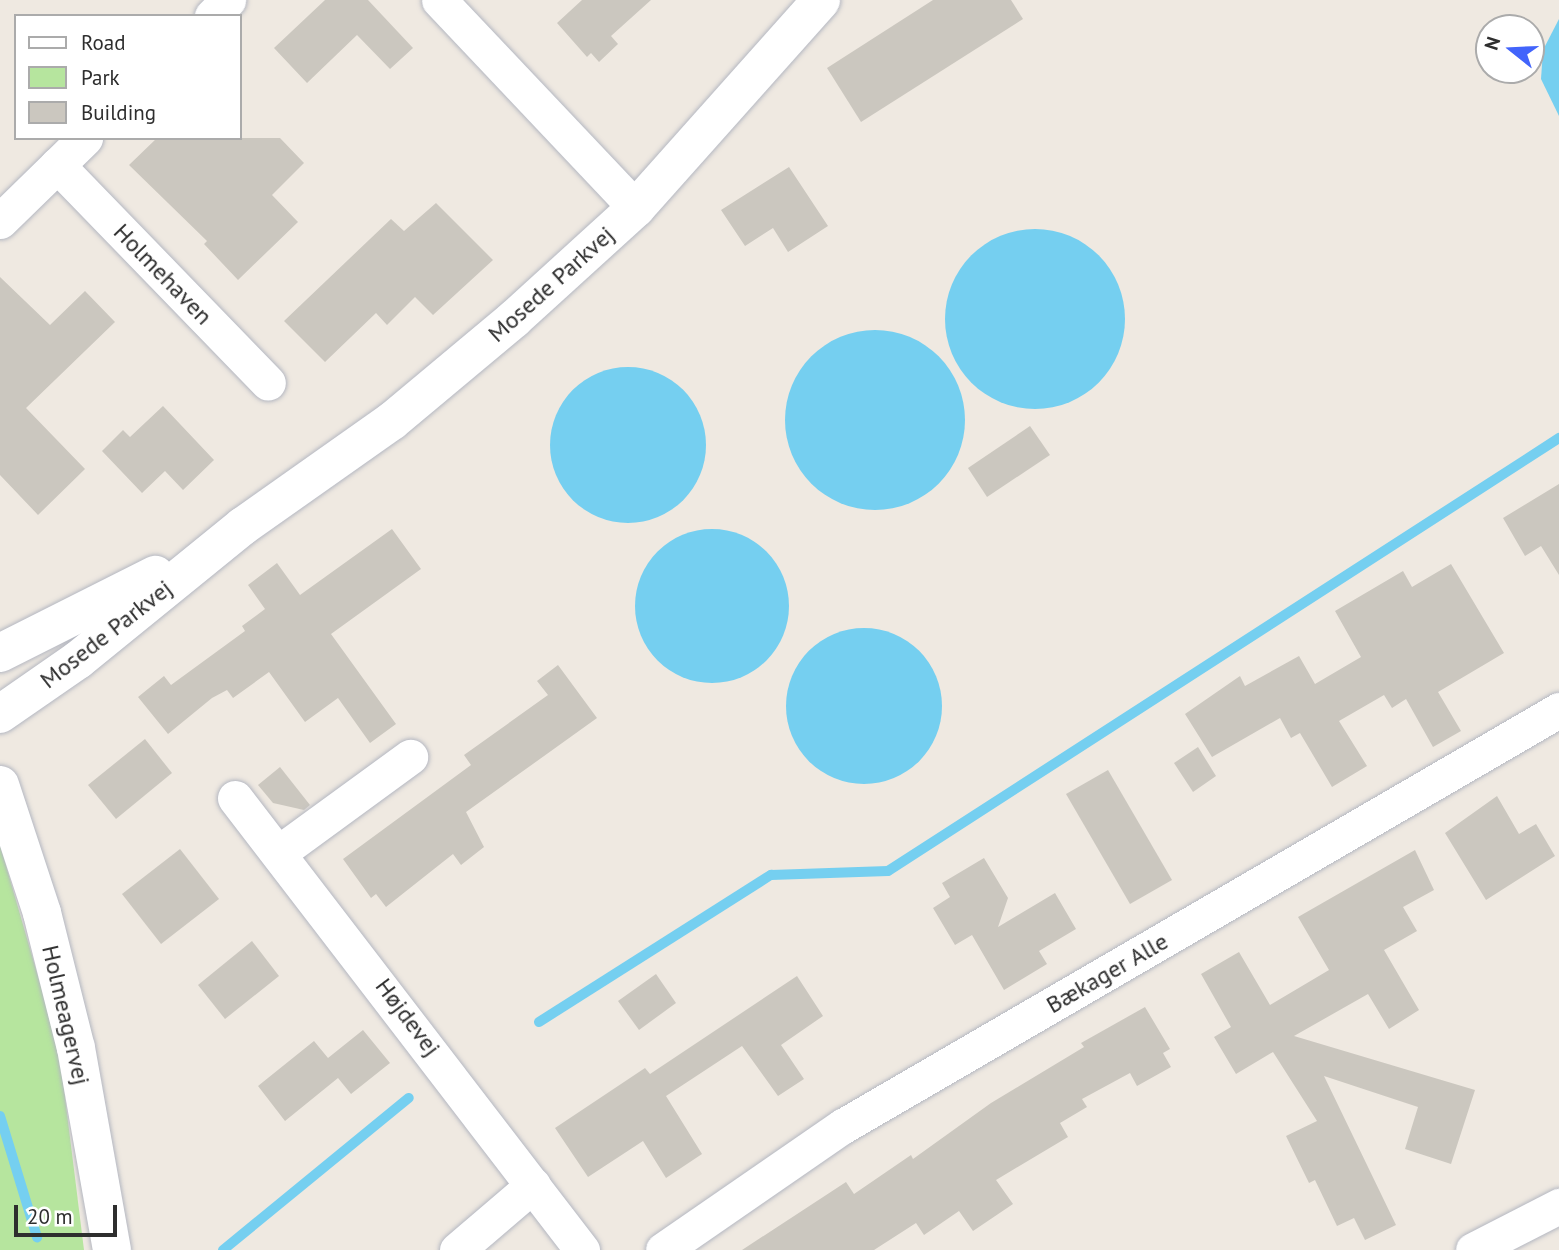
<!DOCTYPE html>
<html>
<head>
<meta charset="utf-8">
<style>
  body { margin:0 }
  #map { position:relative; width:1559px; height:1250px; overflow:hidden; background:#efe9e1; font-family:"PT Sans",sans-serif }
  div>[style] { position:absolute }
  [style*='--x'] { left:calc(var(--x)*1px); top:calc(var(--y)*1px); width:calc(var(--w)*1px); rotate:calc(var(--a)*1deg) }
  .green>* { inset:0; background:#b6e59e }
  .water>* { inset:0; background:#75cff0 }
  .round { border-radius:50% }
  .stream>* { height:10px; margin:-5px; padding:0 5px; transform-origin:5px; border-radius:5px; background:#75cff0 }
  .building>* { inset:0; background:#cbc7bf }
  .roads { filter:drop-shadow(0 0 2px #b4b7c1) drop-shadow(0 0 2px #b4b7c1) }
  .street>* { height:35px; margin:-17.5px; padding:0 17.5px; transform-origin:17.5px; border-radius:17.5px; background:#fff }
  .secondary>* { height:38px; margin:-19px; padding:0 19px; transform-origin:19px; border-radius:19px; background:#fff }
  span { translate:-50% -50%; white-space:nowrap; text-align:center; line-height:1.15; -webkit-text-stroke:5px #fff; paint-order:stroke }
  .street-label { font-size:24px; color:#2e2e2e }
  .legend { position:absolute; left:14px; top:14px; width:228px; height:126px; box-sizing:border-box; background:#fff; border:2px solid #ababab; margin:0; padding:9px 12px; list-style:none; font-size:21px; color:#2e2e2e }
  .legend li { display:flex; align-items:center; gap:14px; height:35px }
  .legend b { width:35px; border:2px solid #ababab }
  .north { position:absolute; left:1475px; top:14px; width:70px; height:70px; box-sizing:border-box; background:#fff; border:2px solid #ababab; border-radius:50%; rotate:288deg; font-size:19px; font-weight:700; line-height:28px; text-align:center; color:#2e2e2e }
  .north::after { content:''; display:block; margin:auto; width:24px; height:32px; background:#4264fb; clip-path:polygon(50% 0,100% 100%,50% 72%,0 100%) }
  .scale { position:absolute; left:14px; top:1205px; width:103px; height:32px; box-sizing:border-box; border:4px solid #2e2e2e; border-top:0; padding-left:9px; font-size:21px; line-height:24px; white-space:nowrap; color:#2e2e2e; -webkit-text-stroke:5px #fff; paint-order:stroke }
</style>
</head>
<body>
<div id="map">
  <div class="green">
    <i style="clip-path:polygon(0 845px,59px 1049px,84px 1250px,0 1250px)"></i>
  </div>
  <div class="water">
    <i style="clip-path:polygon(1559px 19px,1559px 116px,1541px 79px,1543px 50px)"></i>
    <i class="round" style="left:945px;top:229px;width:180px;height:180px"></i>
    <i class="round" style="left:785px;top:330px;width:180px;height:180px"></i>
    <i class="round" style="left:550px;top:367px;width:156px;height:156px"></i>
    <i class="round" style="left:635px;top:529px;width:154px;height:154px"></i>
    <i class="round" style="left:786px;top:628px;width:156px;height:156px"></i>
  </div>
  <div class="stream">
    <i style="--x:539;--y:1022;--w:275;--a:-32.4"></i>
    <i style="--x:771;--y:875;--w:117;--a:-2"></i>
    <i style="--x:888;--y:871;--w:799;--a:-32.83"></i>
    <i style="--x:0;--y:1116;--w:127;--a:73"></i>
    <i style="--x:223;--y:1250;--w:240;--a:-39.3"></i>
  </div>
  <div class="building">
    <i style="clip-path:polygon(325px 0,368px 0,413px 48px,390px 69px,357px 35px,307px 83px,274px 48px)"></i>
    <i style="clip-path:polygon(582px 0,651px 0,611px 36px,618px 44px,599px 62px,591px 53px,587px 57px,557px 23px)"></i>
    <i style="clip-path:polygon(933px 0,1011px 0,1023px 19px,861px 122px,827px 68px)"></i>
    <i style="clip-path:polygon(157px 138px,280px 138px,304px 163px,272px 195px,298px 222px,238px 280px,204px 244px,207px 241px,129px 165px)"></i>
    <i style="clip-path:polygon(789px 167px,828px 226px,788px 252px,773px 228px,745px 246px,721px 210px)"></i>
    <i style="clip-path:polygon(436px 203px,493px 260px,433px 315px,415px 297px,387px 325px,376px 313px,325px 362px,284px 321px,391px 219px,404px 231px)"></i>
    <i style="clip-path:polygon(0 277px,50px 325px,85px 291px,115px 322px,26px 408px,85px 469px,38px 515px,0 475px)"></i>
    <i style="clip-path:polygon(163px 406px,214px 460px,183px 490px,165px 471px,142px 493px,102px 451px,123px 430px,130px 437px)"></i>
    <i style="clip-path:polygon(1030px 426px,1050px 455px,987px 497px,968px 468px)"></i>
    <i style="clip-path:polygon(1559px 484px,1559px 575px,1541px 546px,1525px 556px,1503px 518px)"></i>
    <i style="clip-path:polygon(392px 529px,421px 569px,331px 634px,396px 724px,370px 743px,338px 698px,305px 722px,269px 672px,233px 698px,227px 690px,212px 698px,168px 734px,138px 697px,164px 676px,171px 685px,245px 631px,242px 626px,265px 609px,248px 585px,277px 563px,300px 595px)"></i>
    <i style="clip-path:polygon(1451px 564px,1504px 653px,1438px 692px,1461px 731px,1433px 747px,1406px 699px,1392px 708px,1384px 695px,1339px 721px,1367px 766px,1332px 787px,1300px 733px,1291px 738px,1280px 718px,1212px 757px,1185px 714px,1240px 676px,1245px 686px,1299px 656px,1315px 684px,1361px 657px,1335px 611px,1403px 571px,1412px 587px)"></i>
    <i style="clip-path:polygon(558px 665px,597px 718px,466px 812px,484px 847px,461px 865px,453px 854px,386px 907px,376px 894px,371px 898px,343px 859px,471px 765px,464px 755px,548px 695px,537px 681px)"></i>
    <i style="clip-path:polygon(145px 739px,172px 773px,116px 819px,88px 785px)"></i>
    <i style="clip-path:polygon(1198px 747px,1216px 776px,1193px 792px,1174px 763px)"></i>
    <i style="clip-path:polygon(280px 767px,310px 805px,304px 810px,273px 803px,258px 785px)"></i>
    <i style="clip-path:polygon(1108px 770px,1172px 880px,1130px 904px,1066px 794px)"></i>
    <i style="clip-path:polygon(1497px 796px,1519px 834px,1536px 824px,1555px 856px,1486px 900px,1445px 833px)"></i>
    <i style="clip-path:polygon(180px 849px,219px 899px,161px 944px,122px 894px)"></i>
    <i style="clip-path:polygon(1415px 850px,1434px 890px,1403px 907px,1417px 931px,1384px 950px,1419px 1010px,1389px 1029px,1368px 994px,1294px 1036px,1475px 1090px,1451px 1164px,1405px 1149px,1418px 1107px,1324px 1076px,1396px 1225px,1365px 1240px,1354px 1218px,1337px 1226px,1315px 1180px,1309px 1183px,1286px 1136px,1317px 1121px,1273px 1052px,1236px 1074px,1214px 1037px,1231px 1027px,1201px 974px,1239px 952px,1270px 1005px,1329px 970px,1298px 917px)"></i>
    <i style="clip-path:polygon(984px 858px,1008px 898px,998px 927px,1055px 893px,1076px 929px,1039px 951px,1047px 964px,1004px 990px,972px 935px,955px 945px,933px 908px,950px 897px,942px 883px)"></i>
    <i style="clip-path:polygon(252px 941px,279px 976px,225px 1019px,198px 985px)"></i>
    <i style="clip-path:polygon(656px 974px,676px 1003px,639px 1030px,618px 1001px)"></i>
    <i style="clip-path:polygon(797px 976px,823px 1016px,781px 1045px,804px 1079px,778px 1096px,742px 1046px,666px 1096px,702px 1154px,666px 1178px,643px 1141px,588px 1177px,555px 1128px,645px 1068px,650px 1074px)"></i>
    <i style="clip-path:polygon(1145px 1007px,1170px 1049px,1163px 1053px,1171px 1067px,1137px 1086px,1130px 1073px,1082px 1099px,1087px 1107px,1060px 1123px,1068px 1137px,996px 1180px,1013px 1204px,973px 1231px,959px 1211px,924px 1235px,916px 1223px,874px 1250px,742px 1250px,846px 1182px,854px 1194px,911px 1155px,913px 1159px,991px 1103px,1084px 1047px,1081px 1043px)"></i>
    <i style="clip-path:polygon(363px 1030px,390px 1063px,351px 1094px,338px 1078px,285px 1121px,258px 1086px,314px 1041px,328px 1058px)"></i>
  </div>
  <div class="roads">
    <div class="street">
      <i style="--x:439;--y:0;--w:286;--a:46.6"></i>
      <i style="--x:212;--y:16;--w:23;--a:-45"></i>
      <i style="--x:57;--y:165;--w:303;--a:45.9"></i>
      <i style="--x:0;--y:221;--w:119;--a:-44.3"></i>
      <i style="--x:235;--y:798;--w:570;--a:52.49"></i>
      <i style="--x:281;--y:851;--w:160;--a:-36.1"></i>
      <i style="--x:457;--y:1250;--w:100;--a:-40.5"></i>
      <i style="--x:663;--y:1250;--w:219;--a:-34.6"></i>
      <i style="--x:843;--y:1126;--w:828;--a:-30.16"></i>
      <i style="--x:1473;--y:1250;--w:97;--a:-27.1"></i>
    </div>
    <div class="secondary">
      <i style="--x:0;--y:653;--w:174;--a:-26.7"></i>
      <i style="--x:0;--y:714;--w:95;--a:-34.7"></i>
      <i style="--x:78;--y:660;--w:213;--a:-39.1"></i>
      <i style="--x:243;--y:526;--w:182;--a:-35.2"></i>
      <i style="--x:392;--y:421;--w:159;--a:-39.9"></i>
      <i style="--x:514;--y:319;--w:165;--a:-42.3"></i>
      <i style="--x:636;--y:208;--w:278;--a:-48.3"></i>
      <i style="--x:0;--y:785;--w:135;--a:71.8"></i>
      <i style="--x:42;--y:913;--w:139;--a:75.9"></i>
      <i style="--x:76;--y:1048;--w:205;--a:79.9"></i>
    </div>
  </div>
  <div class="street-label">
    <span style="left:163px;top:274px;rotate:46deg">Holmehaven</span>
    <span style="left:551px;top:284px;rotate:-42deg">Mosede Parkvej</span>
    <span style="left:106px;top:634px;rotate:-38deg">Mosede Parkvej</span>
    <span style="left:1107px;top:973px;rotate:-30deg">Bækager Alle</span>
    <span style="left:66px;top:1015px;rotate:77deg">Holmeagervej</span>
    <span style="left:408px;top:1017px;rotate:53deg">Højdevej</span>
  </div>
  <ul class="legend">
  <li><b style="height:9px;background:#fff"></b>Road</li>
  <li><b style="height:19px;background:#b6e59e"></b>Park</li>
  <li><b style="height:19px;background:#cbc7bf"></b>Building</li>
  </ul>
  <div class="north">N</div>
  <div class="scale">20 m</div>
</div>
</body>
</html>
